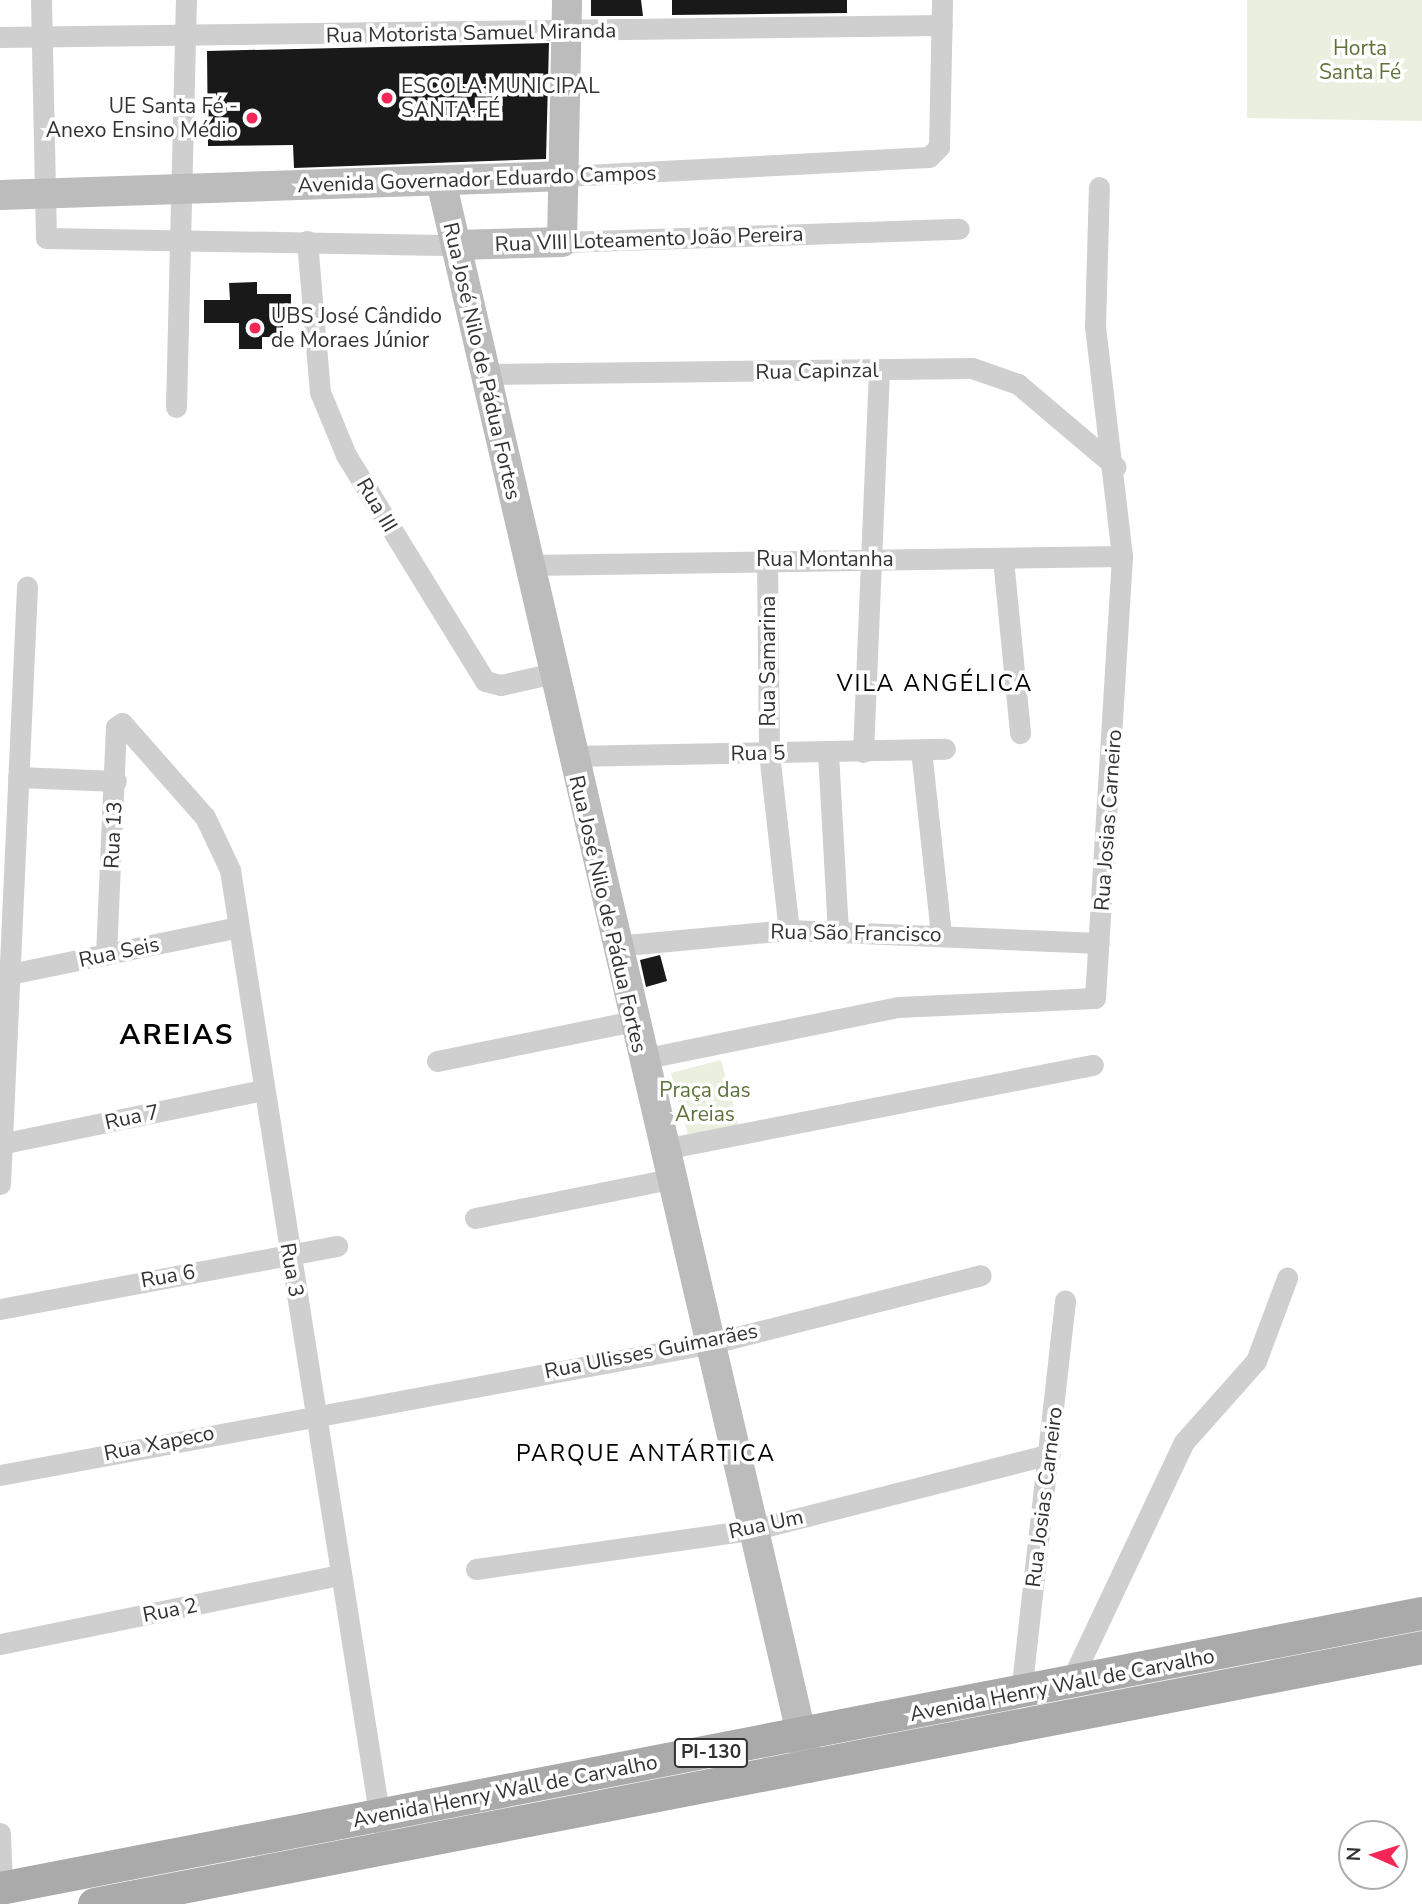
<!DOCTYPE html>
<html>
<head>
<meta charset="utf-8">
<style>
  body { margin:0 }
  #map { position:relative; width:1422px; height:1904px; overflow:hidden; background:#fff; font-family:"Nunito Sans",sans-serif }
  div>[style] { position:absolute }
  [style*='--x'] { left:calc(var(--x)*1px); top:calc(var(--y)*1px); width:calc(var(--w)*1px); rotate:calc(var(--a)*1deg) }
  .green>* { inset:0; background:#eaefdf }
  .building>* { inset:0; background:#191919 }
  .street>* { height:21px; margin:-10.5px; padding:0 10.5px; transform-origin:10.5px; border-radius:10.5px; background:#cfcfcf }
  .secondary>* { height:30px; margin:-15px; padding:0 15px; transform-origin:15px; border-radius:15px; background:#bcbcbc }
  .primary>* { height:33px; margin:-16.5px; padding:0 16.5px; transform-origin:16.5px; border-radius:16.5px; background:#aaa }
  .dots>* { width:19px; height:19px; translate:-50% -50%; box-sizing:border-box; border:4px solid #fff; border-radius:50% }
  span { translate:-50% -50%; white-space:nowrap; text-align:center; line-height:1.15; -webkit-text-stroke:7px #fff; paint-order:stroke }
  .shield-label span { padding:2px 5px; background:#fff; border:2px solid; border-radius:5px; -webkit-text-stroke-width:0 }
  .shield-label { font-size:19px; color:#323232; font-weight:700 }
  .street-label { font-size:21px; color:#323232 }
  .park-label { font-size:21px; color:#5d733a }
  .poi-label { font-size:21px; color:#323232 }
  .left { translate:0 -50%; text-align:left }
  .right { translate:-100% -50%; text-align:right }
  .neighbourhood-label { font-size:23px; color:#000; letter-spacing:2px }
  .district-label { font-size:28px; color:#000; font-weight:700; letter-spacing:2px }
  .north { position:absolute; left:1338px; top:1820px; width:70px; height:70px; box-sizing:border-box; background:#fff; border:2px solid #adadad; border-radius:50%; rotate:273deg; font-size:19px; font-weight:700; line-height:28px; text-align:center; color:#323232 }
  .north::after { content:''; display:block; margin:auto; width:24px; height:32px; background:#f62757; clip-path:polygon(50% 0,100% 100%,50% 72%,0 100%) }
</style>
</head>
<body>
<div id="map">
  <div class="green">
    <i style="clip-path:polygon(1247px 0,1422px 0,1422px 121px,1247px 118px)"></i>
    <i style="clip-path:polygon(721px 1060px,740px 1130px,690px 1143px,671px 1073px)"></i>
  </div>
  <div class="building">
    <i style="clip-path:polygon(591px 0,641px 0,643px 16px,591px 16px)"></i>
    <i style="clip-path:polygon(672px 0,847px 0,847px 13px,672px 15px)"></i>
    <i style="clip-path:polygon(549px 43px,546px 159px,294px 168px,293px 145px,208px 146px,207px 51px)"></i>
    <i style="clip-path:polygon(257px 282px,257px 294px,291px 294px,291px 322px,283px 322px,283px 337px,262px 337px,262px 349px,239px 349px,239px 323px,204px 323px,204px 300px,230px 300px,229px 283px)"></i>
    <i style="clip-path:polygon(660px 955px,667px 981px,646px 987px,640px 960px)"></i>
  </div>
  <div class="street">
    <i style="--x:41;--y:0;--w:238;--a:88.8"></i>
    <i style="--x:46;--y:238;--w:410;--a:1"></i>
    <i style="--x:0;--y:37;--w:942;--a:-0.73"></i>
    <i style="--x:566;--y:176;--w:363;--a:-3"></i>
    <i style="--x:929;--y:157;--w:14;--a:-45"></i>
    <i style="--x:939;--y:147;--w:147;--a:-88.8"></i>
    <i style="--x:307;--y:241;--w:152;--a:85.1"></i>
    <i style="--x:320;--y:392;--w:68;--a:67.6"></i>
    <i style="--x:346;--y:455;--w:265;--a:58.4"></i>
    <i style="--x:485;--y:681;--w:16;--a:14"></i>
    <i style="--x:501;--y:685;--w:54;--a:-12.8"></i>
    <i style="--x:562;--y:242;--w:397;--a:-1.9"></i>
    <i style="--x:484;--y:374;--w:488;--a:-0.7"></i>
    <i style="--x:972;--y:368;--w:49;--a:19.2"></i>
    <i style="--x:1018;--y:384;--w:128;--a:40.3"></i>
    <i style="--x:176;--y:407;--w:407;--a:-88.6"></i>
    <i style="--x:767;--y:559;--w:194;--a:89.4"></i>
    <i style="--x:769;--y:753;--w:178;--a:83.6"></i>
    <i style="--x:1003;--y:559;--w:175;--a:84.4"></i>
    <i style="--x:529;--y:565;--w:593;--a:-0.87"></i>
    <i style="--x:921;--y:750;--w:184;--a:83.8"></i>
    <i style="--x:863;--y:752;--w:383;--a:-87.6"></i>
    <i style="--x:828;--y:753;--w:177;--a:86.8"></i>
    <i style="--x:571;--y:756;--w:374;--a:-1.1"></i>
    <i style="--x:18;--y:777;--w:98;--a:2.3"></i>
    <i style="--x:615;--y:946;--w:175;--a:-5.3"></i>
    <i style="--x:789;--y:930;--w:310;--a:2.4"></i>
    <i style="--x:106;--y:955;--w:228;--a:-87.5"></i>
    <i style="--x:116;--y:727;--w:7;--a:-34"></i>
    <i style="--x:122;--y:723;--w:125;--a:48.6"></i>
    <i style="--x:205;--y:817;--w:59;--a:64.7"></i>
    <i style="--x:230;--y:870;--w:967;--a:81.02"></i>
    <i style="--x:0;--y:976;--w:243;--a:-11.6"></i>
    <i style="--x:642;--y:1059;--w:261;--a:-11.5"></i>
    <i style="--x:898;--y:1007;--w:197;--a:-2.6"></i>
    <i style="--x:1095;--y:998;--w:443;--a:-86.5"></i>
    <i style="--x:1122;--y:556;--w:231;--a:-96.7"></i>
    <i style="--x:1095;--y:327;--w:140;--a:-88.4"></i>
    <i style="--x:437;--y:1061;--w:200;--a:-11.5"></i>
    <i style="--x:0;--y:1144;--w:268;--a:-11.6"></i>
    <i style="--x:664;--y:1149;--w:437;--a:-11.1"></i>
    <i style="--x:0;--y:1184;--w:598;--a:-87.41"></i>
    <i style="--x:475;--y:1218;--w:200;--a:-11.3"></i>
    <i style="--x:0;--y:1309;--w:343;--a:-10.6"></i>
    <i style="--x:0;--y:1475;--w:725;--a:-10.49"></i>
    <i style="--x:713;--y:1343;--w:276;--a:-14.2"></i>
    <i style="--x:476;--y:1569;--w:283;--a:-8.1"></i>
    <i style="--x:756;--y:1529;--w:303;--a:-14.3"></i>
    <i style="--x:0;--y:1644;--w:346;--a:-11.5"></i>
    <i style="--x:1070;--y:1683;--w:267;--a:-64.7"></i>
    <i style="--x:1184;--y:1442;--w:108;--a:-48.4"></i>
    <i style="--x:1256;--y:1361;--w:89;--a:-69.5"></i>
    <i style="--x:1021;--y:1693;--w:395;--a:-83.6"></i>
    <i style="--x:0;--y:1833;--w:55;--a:87.9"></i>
  </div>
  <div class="secondary">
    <i style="--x:441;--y:181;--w:1629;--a:76.94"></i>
    <i style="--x:0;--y:195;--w:566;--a:-1.92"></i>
    <i style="--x:456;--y:245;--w:106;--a:-1.6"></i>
    <i style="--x:562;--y:242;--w:242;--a:-88.8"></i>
  </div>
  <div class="primary">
    <i style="--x:0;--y:1888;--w:1448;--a:-10.95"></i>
    <i style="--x:94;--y:1904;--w:1353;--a:-10.95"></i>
  </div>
  <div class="dots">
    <i style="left:387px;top:98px;background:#f62757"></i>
    <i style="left:252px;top:118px;background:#f62757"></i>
    <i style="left:255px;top:328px;background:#f62757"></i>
  </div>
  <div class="shield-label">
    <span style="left:711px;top:1753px">PI-130</span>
  </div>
  <div class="street-label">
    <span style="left:471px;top:33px;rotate:-1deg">Rua Motorista Samuel Miranda</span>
    <span style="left:477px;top:179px;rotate:-2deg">Avenida Governador Eduardo Campos</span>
    <span style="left:649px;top:239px;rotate:-2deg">Rua VIII Loteamento João Pereira</span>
    <span style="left:482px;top:361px;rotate:77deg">Rua José Nilo de Pádua Fortes</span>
    <span style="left:817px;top:371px;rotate:-1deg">Rua Capinzal</span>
    <span style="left:377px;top:505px;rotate:59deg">Rua III</span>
    <span style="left:825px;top:559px">Rua Montanha</span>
    <span style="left:768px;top:661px;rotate:-90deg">Rua Samarina</span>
    <span style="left:758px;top:753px;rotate:-1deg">Rua 5</span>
    <span style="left:1108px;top:820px;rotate:-86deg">Rua Josias Carneiro</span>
    <span style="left:113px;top:835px;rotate:-87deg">Rua 13</span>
    <span style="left:608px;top:914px;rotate:77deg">Rua José Nilo de Pádua Fortes</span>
    <span style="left:856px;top:933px;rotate:1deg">Rua São Francisco</span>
    <span style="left:119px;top:952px;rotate:-12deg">Rua Seis</span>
    <span style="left:132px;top:1117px;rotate:-12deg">Rua 7</span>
    <span style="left:292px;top:1270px;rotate:80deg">Rua 3</span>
    <span style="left:168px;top:1276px;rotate:-10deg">Rua 6</span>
    <span style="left:651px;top:1351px;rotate:-11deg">Rua Ulisses Guimarães</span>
    <span style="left:159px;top:1443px;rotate:-11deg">Rua Xapeco</span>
    <span style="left:1044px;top:1497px;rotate:-83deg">Rua Josias Carneiro</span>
    <span style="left:766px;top:1524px;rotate:-12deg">Rua Um</span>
    <span style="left:170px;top:1610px;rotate:-11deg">Rua 2</span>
    <span style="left:1062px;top:1685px;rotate:-11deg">Avenida Henry Wall de Carvalho</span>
    <span style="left:505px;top:1791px;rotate:-11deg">Avenida Henry Wall de Carvalho</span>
  </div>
  <div class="park-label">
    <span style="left:1360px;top:60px">Horta<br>Santa Fé</span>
    <span style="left:705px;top:1102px">Praça das<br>Areias</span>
  </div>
  <div class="poi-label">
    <span class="left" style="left:401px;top:98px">ESCOLA MUNICIPAL<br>SANTA FÉ</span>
    <span class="right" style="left:238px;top:118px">UE Santa Fé -<br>Anexo Ensino Médio</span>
    <span class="left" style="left:271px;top:328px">UBS José Cândido<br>de Moraes Júnior</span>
  </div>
  <div class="neighbourhood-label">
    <span style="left:935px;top:684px">VILA ANGÉLICA</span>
    <span style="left:646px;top:1454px">PARQUE ANTÁRTICA</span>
  </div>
  <div class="district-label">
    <span style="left:177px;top:1035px">AREIAS</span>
  </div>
  <div class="north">N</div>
</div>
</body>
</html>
